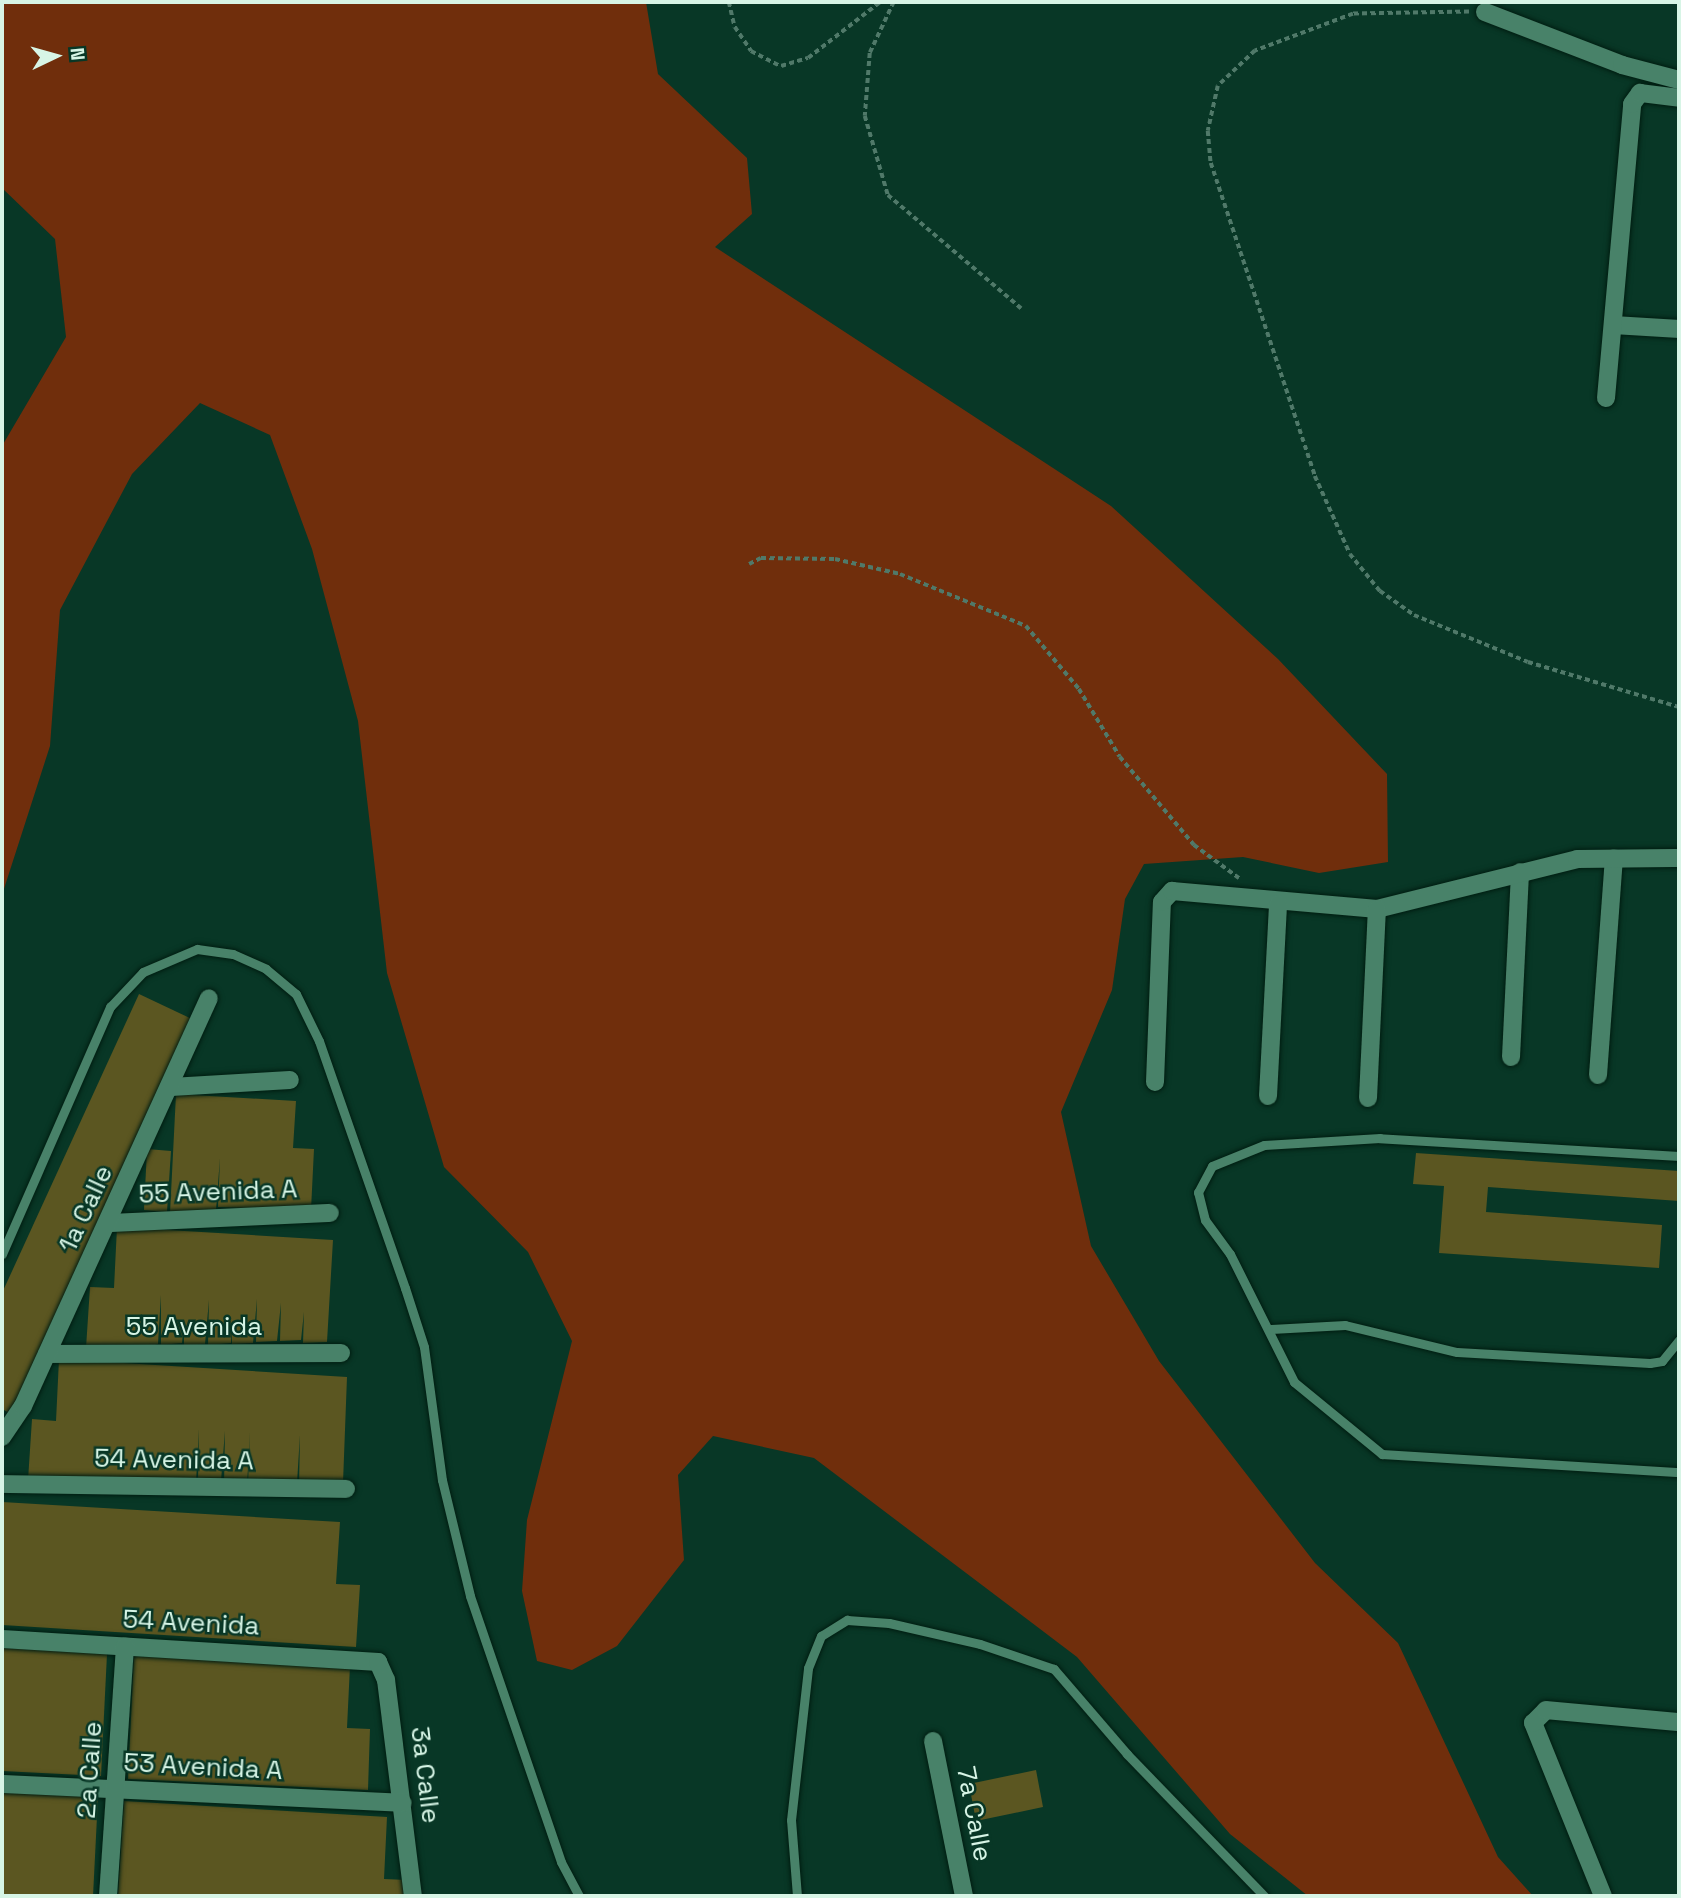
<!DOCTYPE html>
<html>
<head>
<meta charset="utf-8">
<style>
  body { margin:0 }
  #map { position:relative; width:1681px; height:1898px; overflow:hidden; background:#083726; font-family:"Space Grotesk",sans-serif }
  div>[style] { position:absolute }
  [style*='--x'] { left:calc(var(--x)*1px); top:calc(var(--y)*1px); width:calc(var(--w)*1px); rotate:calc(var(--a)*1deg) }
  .green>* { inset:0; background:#702e0c }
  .building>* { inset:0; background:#5b5621 }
  .path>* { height:3.5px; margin-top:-1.75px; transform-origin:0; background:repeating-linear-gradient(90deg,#507969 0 5px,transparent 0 8.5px) }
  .roads { filter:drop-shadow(0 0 2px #001d11) drop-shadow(0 0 2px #001d11) }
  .service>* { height:9px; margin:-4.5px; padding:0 4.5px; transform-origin:4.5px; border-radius:4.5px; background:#488269 }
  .minor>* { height:18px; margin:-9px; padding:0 9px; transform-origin:9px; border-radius:9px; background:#488269 }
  span { translate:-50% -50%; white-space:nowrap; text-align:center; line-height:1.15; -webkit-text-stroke:5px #083726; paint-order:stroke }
  .street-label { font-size:26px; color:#d7f5e6 }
  .frame { position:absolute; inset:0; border:4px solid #d7f5e6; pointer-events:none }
  .north { position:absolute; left:21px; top:21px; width:70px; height:70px; -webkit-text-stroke:5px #083726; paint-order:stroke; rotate:85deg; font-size:19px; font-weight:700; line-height:28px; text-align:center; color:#d7f5e6 }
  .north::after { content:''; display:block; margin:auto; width:24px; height:32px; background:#d7f5e6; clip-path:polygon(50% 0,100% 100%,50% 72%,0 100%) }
</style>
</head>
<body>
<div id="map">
  <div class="green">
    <i style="clip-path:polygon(2px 2px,646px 2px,658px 74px,747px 158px,752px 214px,715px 247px,1111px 506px,1278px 659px,1387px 774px,1388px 862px,1319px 873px,1243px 857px,1144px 864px,1125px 899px,1112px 990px,1061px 1112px,1091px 1246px,1159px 1361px,1315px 1563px,1398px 1643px,1498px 1857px,1533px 1896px,1308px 1896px,1230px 1834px,1077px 1657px,814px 1458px,713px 1436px,678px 1475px,684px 1560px,617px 1646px,572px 1670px,537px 1661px,522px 1591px,527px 1520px,572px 1341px,528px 1252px,444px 1167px,387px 973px,358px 721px,312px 549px,270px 435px,200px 403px,132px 474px,60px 610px,50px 746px,2px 895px,2px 446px,66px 337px,55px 239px,2px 188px)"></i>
  </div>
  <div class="building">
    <i style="clip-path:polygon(139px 994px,194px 1020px,13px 1415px,2px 1409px,2px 1293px)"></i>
    <i style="clip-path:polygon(176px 1094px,296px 1101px,293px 1148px,314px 1149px,311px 1210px,218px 1207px,220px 1158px,216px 1210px,170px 1213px)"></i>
    <i style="clip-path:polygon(147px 1149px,171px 1151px,167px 1212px,144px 1210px)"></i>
    <i style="clip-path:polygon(1416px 1153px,1679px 1171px,1679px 1201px,1488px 1187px,1486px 1212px,1662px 1225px,1659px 1268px,1439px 1253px,1444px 1186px,1413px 1184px)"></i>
    <i style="clip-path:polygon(117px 1227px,333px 1240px,327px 1342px,303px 1343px,304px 1312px,301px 1340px,280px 1341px,281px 1303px,277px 1341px,256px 1342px,257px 1299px,253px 1343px,232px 1344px,232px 1321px,231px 1343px,208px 1345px,209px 1300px,205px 1344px,184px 1346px,184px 1323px,182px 1343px,161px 1345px,161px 1295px,158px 1344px,134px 1351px,86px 1348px,90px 1287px,114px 1288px)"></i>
    <i style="clip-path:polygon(59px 1359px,347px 1377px,343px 1483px,299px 1486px,300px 1435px,297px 1483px,248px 1484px,250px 1432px,247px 1485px,224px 1484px,225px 1431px,221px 1481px,198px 1480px,199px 1429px,196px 1482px,28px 1480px,32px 1419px,56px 1421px)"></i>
    <i style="clip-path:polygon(2px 1502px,340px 1522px,336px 1584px,360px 1585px,356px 1647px,2px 1625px)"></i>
    <i style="clip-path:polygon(2px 1648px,107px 1654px,101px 1776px,2px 1771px)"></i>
    <i style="clip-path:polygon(134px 1656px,350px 1666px,347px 1728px,370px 1729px,368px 1790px,128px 1779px)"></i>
    <i style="clip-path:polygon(1036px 1770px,1043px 1807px,976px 1821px,969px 1784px)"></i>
    <i style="clip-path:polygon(2px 1792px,98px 1797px,93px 1896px,2px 1896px)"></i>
    <i style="clip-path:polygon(124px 1801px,387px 1817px,384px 1879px,407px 1880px,406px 1896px,118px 1896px)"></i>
  </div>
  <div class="path">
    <i style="--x:729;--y:2;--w:26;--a:77"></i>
    <i style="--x:735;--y:27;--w:29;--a:56"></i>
    <i style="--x:751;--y:51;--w:34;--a:27"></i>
    <i style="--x:781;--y:66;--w:28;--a:-17"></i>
    <i style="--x:808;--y:58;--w:91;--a:-37.9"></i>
    <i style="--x:894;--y:2;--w:56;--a:115.2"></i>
    <i style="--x:870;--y:53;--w:63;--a:94.5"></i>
    <i style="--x:865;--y:116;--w:82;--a:73.8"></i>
    <i style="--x:888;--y:195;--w:175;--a:40.4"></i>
    <i style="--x:1469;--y:12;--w:116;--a:179"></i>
    <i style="--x:1353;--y:14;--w:105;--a:159.3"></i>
    <i style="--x:1255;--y:51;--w:51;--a:136.6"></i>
    <i style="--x:1218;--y:86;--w:46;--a:102.5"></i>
    <i style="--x:1208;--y:131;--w:32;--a:85"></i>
    <i style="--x:1211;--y:163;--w:330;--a:71.6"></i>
    <i style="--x:1315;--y:476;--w:85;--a:65.8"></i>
    <i style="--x:1350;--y:554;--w:48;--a:51"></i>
    <i style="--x:1380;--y:591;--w:42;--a:35.2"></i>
    <i style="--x:1414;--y:615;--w:123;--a:22.4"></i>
    <i style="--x:1528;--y:662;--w:158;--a:16.6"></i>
    <i style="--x:749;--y:564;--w:13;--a:-27"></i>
    <i style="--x:761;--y:558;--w:74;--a:0.8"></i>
    <i style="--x:835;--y:559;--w:67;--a:13"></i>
    <i style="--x:900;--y:574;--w:136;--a:22.4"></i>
    <i style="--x:1026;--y:626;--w:82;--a:49.9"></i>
    <i style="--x:1079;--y:689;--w:79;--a:58.9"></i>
    <i style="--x:1120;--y:757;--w:115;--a:49.9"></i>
    <i style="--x:1194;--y:845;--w:56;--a:36.3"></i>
  </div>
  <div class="roads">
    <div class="service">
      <i style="--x:1679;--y:1156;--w:300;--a:-176.6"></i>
      <i style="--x:1380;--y:1138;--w:116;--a:176.5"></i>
      <i style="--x:1264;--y:1145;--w:56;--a:158"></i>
      <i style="--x:1212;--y:1166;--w:30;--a:118"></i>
      <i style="--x:1198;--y:1192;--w:29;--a:76"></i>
      <i style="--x:1205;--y:1220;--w:42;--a:53.7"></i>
      <i style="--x:1230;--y:1254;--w:143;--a:63.4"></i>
      <i style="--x:1294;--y:1382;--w:114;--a:39.3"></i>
      <i style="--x:1382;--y:1454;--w:298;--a:3.5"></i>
      <i style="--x:2;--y:1254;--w:270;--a:-66.4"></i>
      <i style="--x:110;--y:1007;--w:48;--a:-46.7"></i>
      <i style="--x:143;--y:972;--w:59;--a:-23.1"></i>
      <i style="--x:197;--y:949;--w:36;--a:8"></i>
      <i style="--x:233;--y:954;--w:36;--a:24"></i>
      <i style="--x:266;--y:969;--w:39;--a:40"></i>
      <i style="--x:296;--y:994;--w:52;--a:63.9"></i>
      <i style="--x:319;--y:1041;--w:262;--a:70.8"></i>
      <i style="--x:405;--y:1288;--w:62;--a:72.1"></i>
      <i style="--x:424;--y:1347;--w:134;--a:82.3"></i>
      <i style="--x:442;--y:1480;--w:119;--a:76.4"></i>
      <i style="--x:470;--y:1596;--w:281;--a:71.1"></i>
      <i style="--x:561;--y:1862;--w:38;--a:62"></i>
      <i style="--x:1271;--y:1329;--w:74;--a:-3.1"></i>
      <i style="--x:1345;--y:1325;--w:115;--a:13.6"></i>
      <i style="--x:1457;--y:1352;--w:193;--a:3.3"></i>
      <i style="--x:1650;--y:1363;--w:12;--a:-9"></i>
      <i style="--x:1662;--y:1361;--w:27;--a:-51"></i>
      <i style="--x:797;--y:1896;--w:76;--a:-94.5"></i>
      <i style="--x:791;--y:1820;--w:153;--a:-83.6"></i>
      <i style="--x:808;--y:1668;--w:35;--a:-68"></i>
      <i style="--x:821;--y:1636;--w:31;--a:-32"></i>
      <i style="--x:847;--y:1620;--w:42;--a:4.1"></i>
      <i style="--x:889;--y:1623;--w:93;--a:13"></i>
      <i style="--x:980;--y:1644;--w:78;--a:18.7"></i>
      <i style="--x:1054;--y:1669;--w:112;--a:49.3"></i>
      <i style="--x:1127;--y:1754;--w:197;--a:46"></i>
    </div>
    <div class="minor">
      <i style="--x:1485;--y:12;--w:147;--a:21.1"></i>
      <i style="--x:1622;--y:65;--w:59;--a:14.7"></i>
      <i style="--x:1614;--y:325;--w:65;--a:3.5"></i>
      <i style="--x:1606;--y:398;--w:295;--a:-84.9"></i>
      <i style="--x:1632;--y:104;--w:14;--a:-54"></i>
      <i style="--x:1640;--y:93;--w:39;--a:7"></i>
      <i style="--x:1511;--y:1057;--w:185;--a:-87.2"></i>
      <i style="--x:1598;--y:1075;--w:217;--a:-85.8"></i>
      <i style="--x:1155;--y:1082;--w:180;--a:-87.8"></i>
      <i style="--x:1162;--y:902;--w:15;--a:-48"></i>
      <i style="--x:1172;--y:891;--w:206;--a:5"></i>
      <i style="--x:1377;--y:909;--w:206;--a:-14"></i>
      <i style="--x:1577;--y:859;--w:102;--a:-0.6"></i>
      <i style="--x:171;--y:1087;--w:119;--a:-3.4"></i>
      <i style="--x:1268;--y:1096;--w:192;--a:-87"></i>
      <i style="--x:1368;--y:1098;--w:189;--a:-87.3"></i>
      <i style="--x:109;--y:1223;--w:221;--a:-2.6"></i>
      <i style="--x:47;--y:1354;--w:294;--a:-0.2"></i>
      <i style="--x:2;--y:1437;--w:37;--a:-56"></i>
      <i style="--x:23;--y:1406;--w:448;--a:-65.5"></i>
      <i style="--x:2;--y:1484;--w:344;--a:0.8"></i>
      <i style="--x:2;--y:1639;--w:377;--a:3.5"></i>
      <i style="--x:378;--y:1662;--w:20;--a:66"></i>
      <i style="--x:386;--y:1680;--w:218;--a:82.9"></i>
      <i style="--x:933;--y:1741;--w:158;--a:78.7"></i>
      <i style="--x:2;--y:1784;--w:401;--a:2.7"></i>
      <i style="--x:108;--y:1896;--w:250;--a:-86.1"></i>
      <i style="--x:1603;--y:1896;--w:187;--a:-112"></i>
      <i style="--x:1533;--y:1723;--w:18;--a:-45"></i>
      <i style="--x:1546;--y:1710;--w:134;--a:5.2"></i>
    </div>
  </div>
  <div class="street-label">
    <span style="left:218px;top:1192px;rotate:-2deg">55 Avenida A</span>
    <span style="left:86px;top:1209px;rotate:-65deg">1a Calle</span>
    <span style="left:194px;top:1327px">55 Avenida</span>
    <span style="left:174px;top:1460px;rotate:1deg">54 Avenida A</span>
    <span style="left:191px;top:1623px;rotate:3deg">54 Avenida</span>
    <span style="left:203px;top:1767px;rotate:3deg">53 Avenida A</span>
    <span style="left:90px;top:1770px;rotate:-86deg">2a Calle</span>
    <span style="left:425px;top:1775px;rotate:83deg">3a Calle</span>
    <span style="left:974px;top:1814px;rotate:79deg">7a Calle</span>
  </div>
  <div class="frame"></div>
  <div class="north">N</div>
</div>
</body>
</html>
